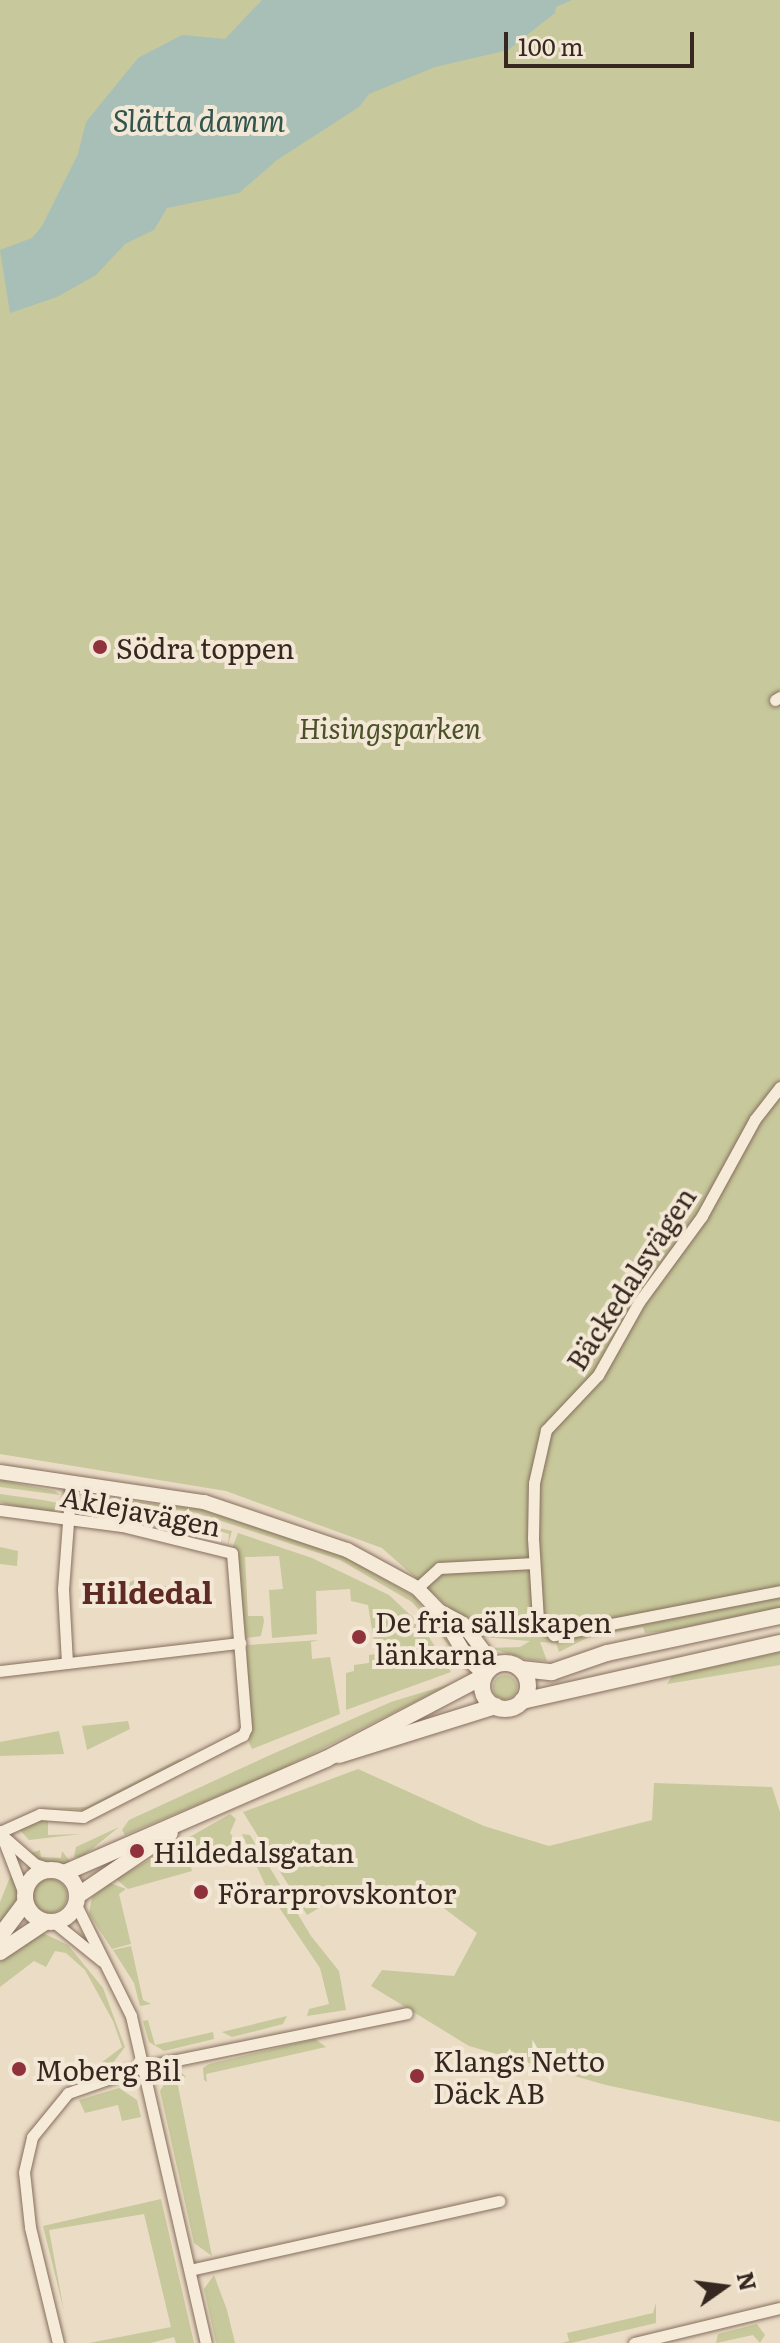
<!DOCTYPE html>
<html>
<head>
<meta charset="utf-8">
<style>
  body { margin:0 }
  #map { position:relative; width:780px; height:2343px; overflow:hidden; background:#ebdcc6; font-family:Literata,serif }
  div>[style] { position:absolute }
  [style*='--x'] { left:calc(var(--x)*1px); top:calc(var(--y)*1px); width:calc(var(--w)*1px); rotate:calc(var(--a)*1deg) }
  .green>* { inset:0; background:#c7c89b }
  .round { border-radius:50% }
  .water>* { inset:0; background:#a7bfb6 }
  .roads { filter:drop-shadow(0 0 2px #856e5d) drop-shadow(0 0 2px #856e5d) }
  .minor>* { height:11px; margin:-5.5px; padding:0 5.5px; transform-origin:5.5px; border-radius:5.5px; background:#f6ebd9 }
  .tertiary>* { height:14px; margin:-7px; padding:0 7px; transform-origin:7px; border-radius:7px; background:#f6ebd9 }
  .secondary>* { height:16px; margin:-8px; padding:0 8px; transform-origin:8px; border-radius:8px; background:#f6ebd9 }
  .secondary>.ring { margin:-8px; padding:0; box-sizing:content-box; background:none; border:16px solid #f6ebd9; border-radius:50% }
  .dots>* { width:22px; height:22px; translate:-50% -50%; box-sizing:border-box; border:4px solid #f3e7d5; border-radius:50% }
  span { translate:-50% -50%; white-space:nowrap; text-align:center; line-height:1.15; -webkit-text-stroke:8px #f3e7d5; paint-order:stroke }
  .poi-label { font-size:28px; color:#362820 }
  .left { translate:0 -50%; text-align:left }
  .park-label { font-size:28px; color:#4a5128; font-style:italic }
  .street-label { font-size:28px; color:#362820 }
  .water-label { font-size:30px; color:#30554f; font-style:italic }
  .neighbourhood-label { font-size:30px; color:#5f2a23; font-weight:700 }
  .north { position:absolute; left:684px; top:2247px; width:80px; height:80px; -webkit-text-stroke:6px #f3e7d5; paint-order:stroke; rotate:76deg; font-size:22px; font-weight:700; line-height:32px; text-align:center; color:#362820 }
  .north::after { content:''; display:block; margin:auto; width:28px; height:36px; background:#362820; clip-path:polygon(50% 0,100% 100%,50% 72%,0 100%) }
  .scale { position:absolute; left:504px; top:32px; width:190px; height:36px; box-sizing:border-box; border:4px solid #362820; border-top:0; padding-left:10px; font-size:24px; line-height:28px; white-space:nowrap; color:#362820; -webkit-text-stroke:6px #f3e7d5; paint-order:stroke }
</style>
</head>
<body>
<div id="map">
  <div class="green">
    <i style="clip-path:polygon(0 0,780px 0,780px 1608px,667px 1631px,645px 1633px,643px 1627px,589px 1637px,559px 1652px,556px 1643px,540px 1642px,547px 1661px,529px 1660px,490px 1648px,520px 1647px,530px 1641px,482px 1637px,382px 1548px,226px 1491px,0 1454px)"></i>
    <i style="clip-path:polygon(0 1480px,55px 1491px,60px 1495px,0 1487px)"></i>
    <i style="clip-path:polygon(0 1494px,43px 1500px,63px 1504px,52px 1512px,21px 1508px,0 1502px)"></i>
    <i style="clip-path:polygon(99px 1497px,200px 1509px,344px 1556px,415px 1597px,459px 1657px,412px 1602px,340px 1560px,197px 1513px)"></i>
    <i style="clip-path:polygon(75px 1506px,175px 1517px,232px 1531px,228px 1545px,229px 1534px,194px 1523px,189px 1534px,184px 1528px,131px 1518px,86px 1516px)"></i>
    <i style="clip-path:polygon(238px 1533px,312px 1558px,389px 1595px,422px 1626px,451px 1672px,346px 1710px,346px 1673px,354px 1671px,354px 1665px,369px 1663px,369px 1655px,376px 1654px,368px 1605px,351px 1601px,350px 1589px,316px 1591px,317px 1634px,272px 1638px,269px 1590px,283px 1589px,279px 1556px,245px 1557px,248px 1616px,263px 1616px,264px 1621px,261px 1636px,246px 1638px,233px 1546px)"></i>
    <i style="clip-path:polygon(0 1547px,18px 1551px,17px 1566px,0 1564px)"></i>
    <i class="round" style="left:126px;top:1580px;width:22px;height:22px"></i>
    <i style="clip-path:polygon(159px 1585px,193px 1590px,193px 1596px,159px 1599px)"></i>
    <i style="clip-path:polygon(319px 1640px,311px 1642px,312px 1659px,330px 1657px,340px 1714px,252px 1749px,247px 1738px,247px 1645px)"></i>
    <i style="clip-path:polygon(780px 1652px,780px 1665px,667px 1684px,672px 1676px)"></i>
    <i class="round" style="left:493px;top:1675px;width:24px;height:24px"></i>
    <i style="clip-path:polygon(450px 1684px,278px 1771px,125px 1835px,122px 1830px,129px 1820px,268px 1756px,391px 1702px)"></i>
    <i style="clip-path:polygon(128px 1721px,130px 1729px,87px 1750px,82px 1726px)"></i>
    <i style="clip-path:polygon(59px 1731px,64px 1754px,0 1756px,0 1742px)"></i>
    <i style="clip-path:polygon(179px 1759px,185px 1760px,85px 1810px,58px 1808px,87px 1807px)"></i>
    <i style="clip-path:polygon(358px 1769px,484px 1826px,549px 1846px,652px 1820px,654px 1783px,772px 1787px,780px 1812px,780px 2122px,606px 2085px,469px 2046px,371px 1986px,382px 1970px,454px 1976px,477px 1933px,417px 1888px,343px 1894px,307px 1915px,243px 1812px)"></i>
    <i style="clip-path:polygon(230px 1814px,236px 1819px,230px 1833px,240px 1847px,189px 1859px,192px 1871px,128px 1889px,116px 1879px)"></i>
    <i style="clip-path:polygon(48px 1818px,48px 1835px,81px 1834px,29px 1840px,19px 1829px,18px 1824px)"></i>
    <i style="clip-path:polygon(119px 1827px,82px 1857px,74px 1857px,76px 1847px)"></i>
    <i style="clip-path:polygon(242px 1834px,250px 1835px,311px 1936px,339px 1971px,346px 2010px,307px 2016px,309px 2009px,329px 2004px,320px 1968px,268px 1891px)"></i>
    <i style="clip-path:polygon(40px 1850px,41px 1857px,61px 1858px,62px 1851px,73px 1865px,39px 1861px,31px 1853px)"></i>
    <i style="clip-path:polygon(13px 1870px,19px 1885px,16px 1902px,0 1931px,0 1902px)"></i>
    <i class="round" style="left:33px;top:1879px;width:34px;height:34px"></i>
    <i style="clip-path:polygon(110px 1883px,126px 1889px,119px 1894px,131px 1944px,112px 1949px,89px 1914px,92px 1897px)"></i>
    <i style="clip-path:polygon(41px 1932px,68px 1945px,103px 1988px,125px 2047px,112px 2064px,97px 2066px,122px 2047px,113px 2021px,85px 1970px,66px 1953px,55px 1951px,46px 1967px,34px 1961px,0 1987px,0 1962px)"></i>
    <i style="clip-path:polygon(131px 1946px,143px 2000px,151px 2004px,140px 2006px,134px 1983px,113px 1950px)"></i>
    <i style="clip-path:polygon(287px 2016px,283px 2024px,232px 2037px,222px 2032px)"></i>
    <i style="clip-path:polygon(148px 2020px,155px 2045px,213px 2032px,214px 2039px,164px 2051px,149px 2042px,143px 2021px)"></i>
    <i style="clip-path:polygon(315px 2039px,326px 2047px,206px 2074px,207px 2082px,204px 2080px,203px 2068px,209px 2064px)"></i>
    <i style="clip-path:polygon(180px 2071px,186px 2077px,177px 2081px,212px 2256px,194px 2243px,160px 2091px,170px 2075px)"></i>
    <i style="clip-path:polygon(119px 2088px,137px 2100px,141px 2117px,122px 2121px,118px 2105px,85px 2113px,79px 2100px)"></i>
    <i style="clip-path:polygon(161px 2199px,194px 2343px,176px 2343px,174px 2337px,150px 2343px,89px 2343px,171px 2327px,144px 2214px,49px 2230px,64px 2311px,43px 2226px)"></i>
    <i style="clip-path:polygon(214px 2275px,227px 2310px,235px 2343px,216px 2343px,204px 2289px)"></i>
    <i style="clip-path:polygon(656px 2303px,656px 2323px,571px 2343px,562px 2343px,569px 2341px,567px 2333px,653px 2313px)"></i>
    <i style="clip-path:polygon(757px 2324px,765px 2335px,760px 2343px,753px 2335px,716px 2343px,718px 2334px)"></i>
  </div>
  <div class="water">
    <i style="clip-path:polygon(262px 0,572px 0,556px 7px,555px 13px,508px 50px,435px 67px,369px 94px,359px 107px,277px 160px,239px 193px,167px 208px,154px 230px,125px 244px,96px 275px,57px 297px,10px 313px,0 250px,32px 238px,42px 226px,78px 154px,86px 122px,138px 58px,182px 35px,225px 39px)"></i>
  </div>
  <div class="roads">
    <div class="minor">
      <i style="--x:775;--y:700;--w:6;--a:-31"></i>
      <i style="--x:780;--y:1087;--w:41;--a:128"></i>
      <i style="--x:755;--y:1119;--w:111;--a:118.7"></i>
      <i style="--x:702;--y:1216;--w:107;--a:126.2"></i>
      <i style="--x:639;--y:1302;--w:84;--a:119.3"></i>
      <i style="--x:598;--y:1375;--w:76;--a:133.4"></i>
      <i style="--x:546;--y:1430;--w:54;--a:102.8"></i>
      <i style="--x:534;--y:1483;--w:55;--a:91"></i>
      <i style="--x:533;--y:1538;--w:81;--a:86.5"></i>
      <i style="--x:538;--y:1619;--w:23;--a:45"></i>
      <i style="--x:554;--y:1635;--w:230;--a:-11"></i>
      <i style="--x:0;--y:1510;--w:123;--a:7.5"></i>
      <i style="--x:122;--y:1526;--w:113;--a:13.8"></i>
      <i style="--x:232;--y:1553;--w:176;--a:85.4"></i>
      <i style="--x:246;--y:1728;--w:8;--a:113"></i>
      <i style="--x:243;--y:1735;--w:180;--a:152.9"></i>
      <i style="--x:83;--y:1817;--w:43;--a:-176"></i>
      <i style="--x:40;--y:1814;--w:44;--a:155.8"></i>
      <i style="--x:417;--y:1588;--w:30;--a:-42"></i>
      <i style="--x:439;--y:1568;--w:95;--a:-3"></i>
      <i style="--x:67;--y:1663;--w:74;--a:-93.1"></i>
      <i style="--x:63;--y:1589;--w:107;--a:-85.7"></i>
      <i style="--x:0;--y:1671;--w:242;--a:-6.7"></i>
      <i style="--x:0;--y:1831;--w:67;--a:69.1"></i>
      <i style="--x:5;--y:1838;--w:40;--a:41"></i>
      <i style="--x:35;--y:1864;--w:19;--a:18"></i>
      <i style="--x:76;--y:1905;--w:124;--a:63.6"></i>
      <i style="--x:131;--y:2016;--w:335;--a:77.1"></i>
      <i style="--x:55;--y:1923;--w:60;--a:39"></i>
      <i style="--x:190;--y:2270;--w:317;--a:-12.6"></i>
      <i style="--x:58;--y:2343;--w:119;--a:-103.6"></i>
      <i style="--x:30;--y:2227;--w:55;--a:-96.2"></i>
      <i style="--x:24;--y:2172;--w:36;--a:-77"></i>
      <i style="--x:32;--y:2137;--w:57;--a:-50.7"></i>
      <i style="--x:68;--y:2093;--w:78;--a:-19.4"></i>
      <i style="--x:142;--y:2067;--w:270;--a:-11.5"></i>
      <i style="--x:634;--y:2343;--w:150;--a:-13.5"></i>
    </div>
    <div class="tertiary">
      <i style="--x:0;--y:1472;--w:206;--a:8.4"></i>
      <i style="--x:204;--y:1502;--w:151;--a:18.6"></i>
      <i style="--x:347;--y:1550;--w:80;--a:28.5"></i>
      <i style="--x:417;--y:1588;--w:32;--a:46"></i>
      <i style="--x:439;--y:1611;--w:56;--a:58.9"></i>
      <i style="--x:468;--y:1659;--w:22;--a:43"></i>
      <i style="--x:439;--y:1611;--w:27;--a:28"></i>
      <i style="--x:463;--y:1624;--w:53;--a:52.7"></i>
    </div>
    <div class="secondary">
      <i class="ring" style="left:482px;top:1663px;width:30px;height:30px"></i>
      <i style="--x:521;--y:1669;--w:31;--a:6"></i>
      <i style="--x:552;--y:1672;--w:58;--a:-19.1"></i>
      <i style="--x:607;--y:1653;--w:177;--a:-12.1"></i>
      <i style="--x:522;--y:1701;--w:264;--a:-12.7"></i>
      <i style="--x:339;--y:1755;--w:164;--a:-17.4"></i>
      <i class="ring" style="left:25px;top:1870px;width:36px;height:36px"></i>
      <i style="--x:64;--y:1873;--w:286;--a:-23.5"></i>
      <i style="--x:326;--y:1759;--w:176;--a:-27.7"></i>
      <i style="--x:77;--y:1896;--w:112;--a:-34.1"></i>
      <i style="--x:0;--y:1936;--w:41;--a:-52.9"></i>
      <i style="--x:0;--y:1952;--w:54;--a:-33.7"></i>
    </div>
  </div>
  <div class="dots">
    <i style="left:100px;top:647px;background:#8f323c"></i>
    <i style="left:359px;top:1637px;background:#8f323c"></i>
    <i style="left:137px;top:1851px;background:#8f323c"></i>
    <i style="left:201px;top:1892px;background:#8f323c"></i>
    <i style="left:19px;top:2069px;background:#8f323c"></i>
    <i style="left:417px;top:2076px;background:#8f323c"></i>
  </div>
  <div class="poi-label">
    <span class="left" style="left:116px;top:647px">Södra toppen</span>
    <span class="left" style="left:375px;top:1637px">De fria sällskapen<br>länkarna</span>
    <span class="left" style="left:153px;top:1851px">Hildedalsgatan</span>
    <span class="left" style="left:217px;top:1892px">Förarprovskontor</span>
    <span class="left" style="left:433px;top:2076px">Klangs Netto<br>Däck AB</span>
    <span class="left" style="left:35px;top:2069px">Moberg Bil</span>
  </div>
  <div class="park-label">
    <span style="left:390px;top:727px">Hisingsparken</span>
  </div>
  <div class="street-label">
    <span style="left:630px;top:1278px;rotate:-57deg">Bäckedalsvägen</span>
    <span style="left:141px;top:1510px;rotate:11deg">Aklejavägen</span>
  </div>
  <div class="water-label">
    <span style="left:199px;top:119px">Slätta damm</span>
  </div>
  <div class="neighbourhood-label">
    <span style="left:147px;top:1591px">Hildedal</span>
  </div>
  <div class="north">N</div>
  <div class="scale">100 m</div>
</div>
</body>
</html>
